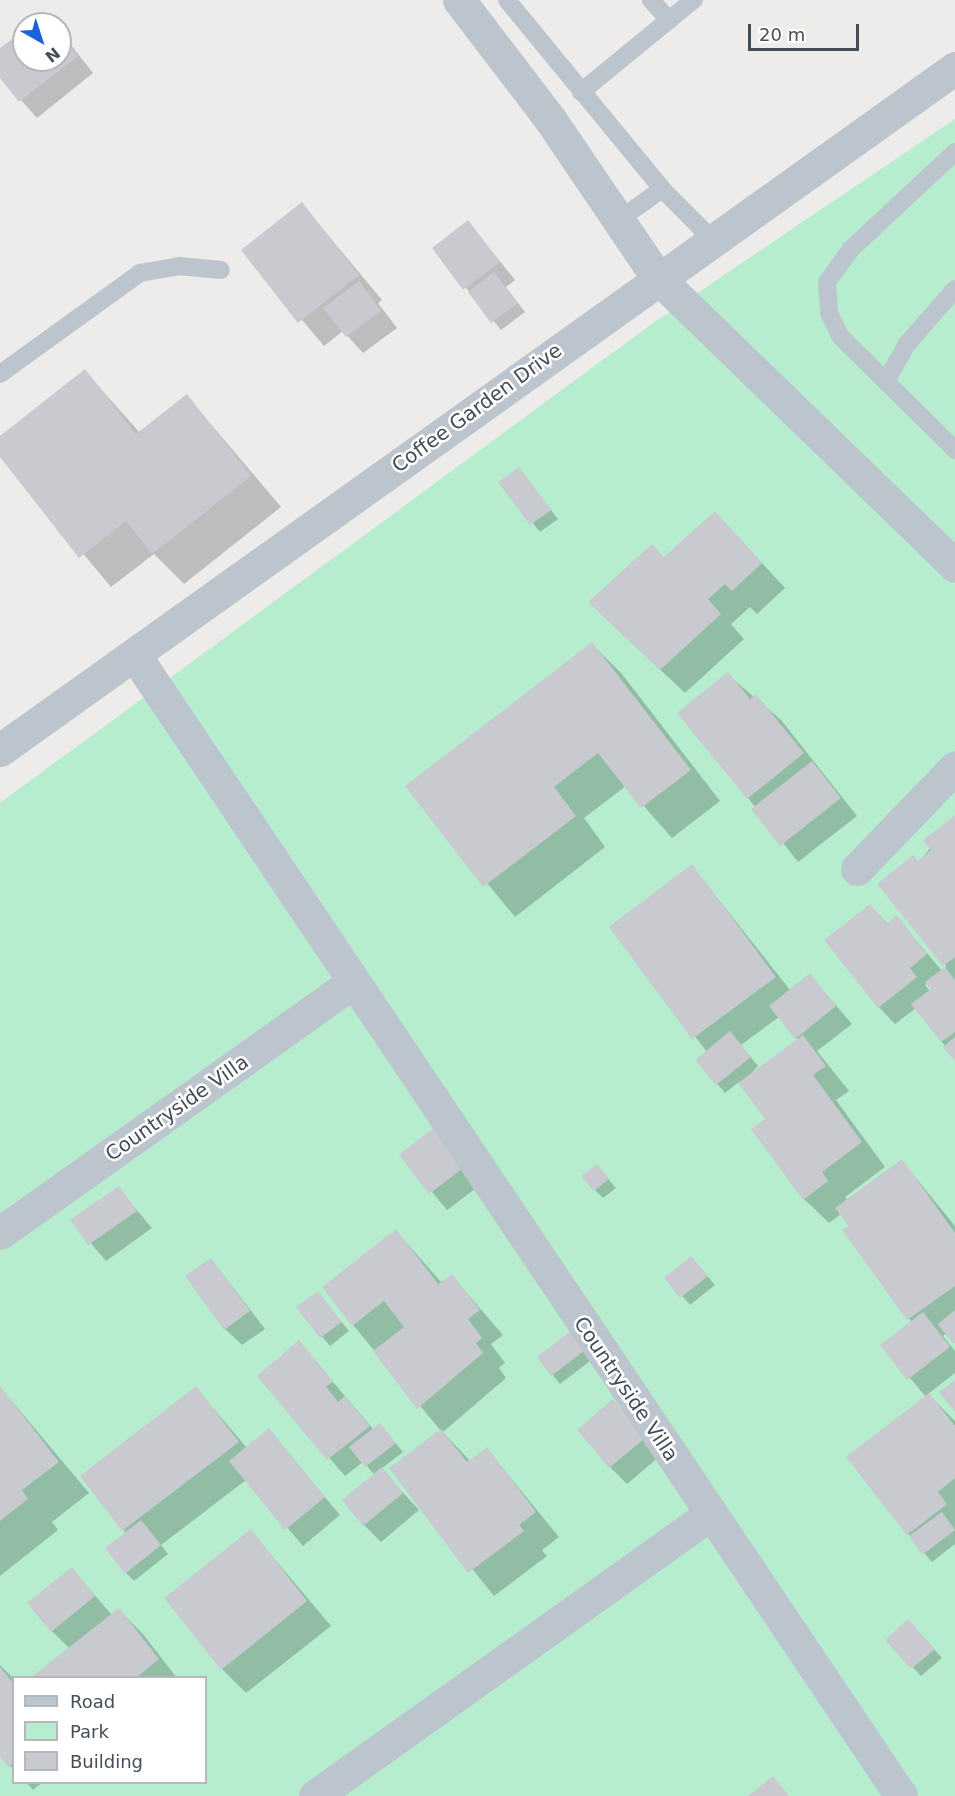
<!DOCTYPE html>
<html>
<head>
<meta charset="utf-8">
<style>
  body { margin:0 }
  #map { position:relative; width:955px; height:1796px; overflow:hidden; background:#eeebeb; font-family:"DejaVu Sans",sans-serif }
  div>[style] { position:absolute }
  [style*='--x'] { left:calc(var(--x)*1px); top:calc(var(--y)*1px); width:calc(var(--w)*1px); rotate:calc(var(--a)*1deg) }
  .green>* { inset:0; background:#b7edcf }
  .shadow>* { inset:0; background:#0003 }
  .building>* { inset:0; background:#c8cad0 }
  .lane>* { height:18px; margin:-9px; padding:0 9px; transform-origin:9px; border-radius:9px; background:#bcc5ce }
  .street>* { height:33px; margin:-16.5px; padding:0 16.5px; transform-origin:16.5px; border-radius:16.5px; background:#bcc5ce }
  span { translate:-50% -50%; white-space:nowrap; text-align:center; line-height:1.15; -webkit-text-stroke:5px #fff; paint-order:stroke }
  .street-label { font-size:20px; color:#444d58 }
  .legend { position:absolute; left:12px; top:1676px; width:195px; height:108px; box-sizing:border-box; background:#fff; border:2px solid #b4b8bc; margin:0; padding:8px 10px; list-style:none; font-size:18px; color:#444d58 }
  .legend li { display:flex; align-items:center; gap:12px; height:30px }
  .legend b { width:30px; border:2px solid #b4b8bc }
  .north { position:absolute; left:12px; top:12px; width:60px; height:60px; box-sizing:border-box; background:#fff; border:2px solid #b4b8bc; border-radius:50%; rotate:141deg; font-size:16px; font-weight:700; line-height:24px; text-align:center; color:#444d58 }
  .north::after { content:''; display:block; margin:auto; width:21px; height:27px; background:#1962da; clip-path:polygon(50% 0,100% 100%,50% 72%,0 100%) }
  .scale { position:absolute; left:748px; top:24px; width:111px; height:27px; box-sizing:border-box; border:3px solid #444d58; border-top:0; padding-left:8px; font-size:18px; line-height:21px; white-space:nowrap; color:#444d58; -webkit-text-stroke:4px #fff; paint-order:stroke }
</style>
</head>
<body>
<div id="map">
  <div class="green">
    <i style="clip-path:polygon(evenodd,955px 119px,955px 1796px,0 1796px,0 803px,653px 323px,955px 119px,14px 1678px,206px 1678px,206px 1782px,14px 1782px,14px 1678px)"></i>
  </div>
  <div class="shadow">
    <i style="clip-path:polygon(24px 31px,24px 60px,60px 60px,60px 31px,93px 73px,37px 118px,0 76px,0 50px)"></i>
    <i style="clip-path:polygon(302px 204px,382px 300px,378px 303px,397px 328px,363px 353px,343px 331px,324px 346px,243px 250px)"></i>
    <i style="clip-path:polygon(468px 222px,515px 280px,506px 287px,525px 312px,501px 330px,434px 249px)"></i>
    <i style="clip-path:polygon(85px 371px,140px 433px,187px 396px,281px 507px,184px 584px,154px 554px,111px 587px,0 454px,0 438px)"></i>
    <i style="clip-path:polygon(519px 469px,558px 519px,540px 532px,500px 483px)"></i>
    <i style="clip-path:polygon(739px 538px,785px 588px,757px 614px,750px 607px,731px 624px,744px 639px,685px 693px,614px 626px,664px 559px)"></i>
    <i style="clip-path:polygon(592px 644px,622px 674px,720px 801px,672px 838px,626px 786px,584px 818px,605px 847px,515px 917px,407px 786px)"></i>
    <i style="clip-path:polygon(727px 674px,781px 720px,857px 816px,798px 862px,748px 798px)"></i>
    <i style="clip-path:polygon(evenodd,955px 817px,955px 1059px,916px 1008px,895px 1024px,879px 1007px,870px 906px,888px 924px,897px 917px,942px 971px,946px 968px,919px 862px,955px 817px,928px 983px,933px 989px,930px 991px,925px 985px,928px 983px)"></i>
    <i style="clip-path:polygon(evenodd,692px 866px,790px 990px,810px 975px,852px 1024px,817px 1051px,849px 1091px,836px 1100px,885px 1167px,845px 1197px,848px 1200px,902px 1161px,955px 1226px,955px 1343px,947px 1333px,943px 1336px,955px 1351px,955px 1373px,928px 1394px,955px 1421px,955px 1544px,932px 1562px,908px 1534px,926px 1397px,883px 1346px,912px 1323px,841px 1214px,829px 1223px,804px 1199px,767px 1119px,739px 1082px,725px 1093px,697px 1060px,707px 1052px,611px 927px,692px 866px,779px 1017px,799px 1041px,744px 1081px,758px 1066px,741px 1045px,779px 1017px)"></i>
    <i style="clip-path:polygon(458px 1141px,487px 1180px,447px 1210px,401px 1155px)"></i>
    <i style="clip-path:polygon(597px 1166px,616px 1188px,603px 1198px,595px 1190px)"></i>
    <i style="clip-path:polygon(118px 1188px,152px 1228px,106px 1261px,72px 1221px)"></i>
    <i style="clip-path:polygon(396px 1231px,442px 1283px,452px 1276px,503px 1335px,491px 1344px,505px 1363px,499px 1368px,506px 1378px,443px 1432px,470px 1461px,487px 1449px,559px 1537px,542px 1550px,547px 1556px,494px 1596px,391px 1468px,441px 1431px,353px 1325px)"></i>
    <i style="clip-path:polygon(211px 1259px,265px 1329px,242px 1345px,225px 1329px)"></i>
    <i style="clip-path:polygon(699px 1266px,715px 1285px,690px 1305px,666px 1278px)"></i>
    <i style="clip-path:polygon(318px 1293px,349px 1331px,330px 1346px,298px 1308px)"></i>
    <i style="clip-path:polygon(576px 1329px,598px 1355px,560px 1384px,539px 1358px)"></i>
    <i style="clip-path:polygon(299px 1342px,374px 1430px,380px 1425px,403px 1452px,381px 1469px,419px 1510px,381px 1542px,364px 1525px,375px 1475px,363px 1462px,345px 1476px,259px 1376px)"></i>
    <i style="clip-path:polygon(0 1387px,89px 1493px,52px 1522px,58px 1530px,0 1576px)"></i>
    <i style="clip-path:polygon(196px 1388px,247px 1448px,268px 1430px,340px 1515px,303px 1546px,246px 1480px,161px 1545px,168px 1554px,134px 1581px,126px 1573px,126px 1533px,82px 1476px)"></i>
    <i style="clip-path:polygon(630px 1418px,660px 1456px,627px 1484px,610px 1467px)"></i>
    <i style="clip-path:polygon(251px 1531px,331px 1626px,246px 1693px,222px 1669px)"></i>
    <i style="clip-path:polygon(72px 1569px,112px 1615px,119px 1610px,143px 1634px,177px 1678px,33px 1678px,70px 1649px,52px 1631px)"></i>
    <i style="clip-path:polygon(916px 1629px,942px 1658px,921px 1676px,887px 1640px)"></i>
    <i style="clip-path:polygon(0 1665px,14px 1679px,14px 1770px,0 1755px)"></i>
    <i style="clip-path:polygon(26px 1782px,43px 1782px,33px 1790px)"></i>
  </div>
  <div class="building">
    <i style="clip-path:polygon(44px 14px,53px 24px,31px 24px)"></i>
    <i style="clip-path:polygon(24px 30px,24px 60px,60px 60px,60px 33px,78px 56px,19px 102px,0 78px,0 48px)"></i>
    <i style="clip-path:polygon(302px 202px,359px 275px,298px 323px,241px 250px)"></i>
    <i style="clip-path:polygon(468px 220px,500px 262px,463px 290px,432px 248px)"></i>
    <i style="clip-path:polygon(494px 272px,518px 303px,491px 323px,468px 292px)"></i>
    <i style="clip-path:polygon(359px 281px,381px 311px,346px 337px,323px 308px)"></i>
    <i style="clip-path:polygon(85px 369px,136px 434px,187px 394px,251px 476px,152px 554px,126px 521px,79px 558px,0 457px,0 436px)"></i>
    <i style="clip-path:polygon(519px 467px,551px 510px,530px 525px,498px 482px)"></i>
    <i style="clip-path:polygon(715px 511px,762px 563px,732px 591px,725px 584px,708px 599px,721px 614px,660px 670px,588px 602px,652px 544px,664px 557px)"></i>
    <i style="clip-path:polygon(592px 642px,691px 770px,641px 808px,598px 753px,554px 787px,576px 816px,483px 887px,405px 786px)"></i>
    <i style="clip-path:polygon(728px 672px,750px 699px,756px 694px,804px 753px,747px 799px,677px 713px)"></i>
    <i style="clip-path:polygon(812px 761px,841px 798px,780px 846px,751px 809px)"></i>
    <i style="clip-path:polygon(955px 815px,955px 957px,943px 966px,877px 884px,913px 855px,918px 861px,931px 850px,923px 840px)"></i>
    <i style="clip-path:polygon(692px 864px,776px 977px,692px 1039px,609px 927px)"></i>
    <i style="clip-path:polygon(870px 904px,887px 924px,897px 915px,927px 954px,910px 968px,917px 977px,878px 1008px,824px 940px)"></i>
    <i style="clip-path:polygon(945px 967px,955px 980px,955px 1032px,941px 1042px,911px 1004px,931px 989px,925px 982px)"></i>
    <i style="clip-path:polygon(810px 973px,836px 1006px,795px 1039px,769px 1006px)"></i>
    <i style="clip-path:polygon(730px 1031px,751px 1057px,716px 1085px,695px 1060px)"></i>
    <i style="clip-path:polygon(803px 1035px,826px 1066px,813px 1075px,862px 1142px,822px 1172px,828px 1181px,803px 1200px,751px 1129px,765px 1119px,738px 1083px)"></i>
    <i style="clip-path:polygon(955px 1037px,955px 1061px,943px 1047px)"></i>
    <i style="clip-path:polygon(441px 1122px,471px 1162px,429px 1194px,399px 1155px)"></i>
    <i style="clip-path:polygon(902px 1159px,955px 1233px,955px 1286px,907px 1320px,842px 1230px,849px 1226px,835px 1208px)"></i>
    <i style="clip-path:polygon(597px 1164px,609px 1179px,594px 1191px,581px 1176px)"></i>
    <i style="clip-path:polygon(119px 1186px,137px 1211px,88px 1245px,70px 1220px)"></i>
    <i style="clip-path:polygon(396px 1229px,438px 1284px,452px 1274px,480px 1310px,468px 1319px,482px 1338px,476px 1343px,483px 1353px,417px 1409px,373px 1351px,404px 1327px,384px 1301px,352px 1326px,322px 1287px)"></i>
    <i style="clip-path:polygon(691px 1256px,708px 1276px,680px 1298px,664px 1278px)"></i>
    <i style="clip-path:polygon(211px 1258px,250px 1311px,224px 1330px,185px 1276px)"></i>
    <i style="clip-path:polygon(318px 1291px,342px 1322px,320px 1338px,296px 1307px)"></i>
    <i style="clip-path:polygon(955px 1310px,955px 1342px,953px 1344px,938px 1324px)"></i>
    <i style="clip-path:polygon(923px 1312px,950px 1347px,907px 1380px,880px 1345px)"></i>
    <i style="clip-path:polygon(576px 1327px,591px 1346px,551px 1376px,537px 1357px)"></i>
    <i style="clip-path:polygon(299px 1340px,333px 1381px,326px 1387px,338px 1402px,345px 1396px,370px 1426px,327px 1460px,257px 1376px)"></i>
    <i style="clip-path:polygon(955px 1380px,955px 1412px,939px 1392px)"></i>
    <i style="clip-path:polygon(0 1386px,59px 1462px,22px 1490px,28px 1499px,0 1521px)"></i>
    <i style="clip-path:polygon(196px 1386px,239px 1442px,122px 1531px,80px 1476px)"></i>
    <i style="clip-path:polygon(929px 1393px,955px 1426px,955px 1478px,938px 1492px,947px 1504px,907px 1535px,846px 1457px)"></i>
    <i style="clip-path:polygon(613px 1399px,645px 1438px,609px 1468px,577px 1430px)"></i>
    <i style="clip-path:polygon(380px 1423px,396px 1443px,365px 1467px,349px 1447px)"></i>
    <i style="clip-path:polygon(269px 1428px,325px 1497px,285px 1530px,229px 1461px)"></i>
    <i style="clip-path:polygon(441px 1429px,467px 1462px,487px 1447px,536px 1512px,519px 1525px,524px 1531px,468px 1573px,389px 1468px)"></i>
    <i style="clip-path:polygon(382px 1467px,403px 1493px,363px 1526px,342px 1500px)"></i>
    <i style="clip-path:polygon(942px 1512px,955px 1530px,922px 1555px,909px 1536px)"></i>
    <i style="clip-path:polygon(141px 1520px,161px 1545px,125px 1574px,105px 1548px)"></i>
    <i style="clip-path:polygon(251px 1529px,307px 1601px,221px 1670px,164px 1598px)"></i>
    <i style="clip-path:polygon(72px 1567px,95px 1596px,51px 1632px,27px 1603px)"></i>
    <i style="clip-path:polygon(119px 1608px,159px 1659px,136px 1678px,30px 1678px)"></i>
    <i style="clip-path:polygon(908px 1619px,935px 1649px,911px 1669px,885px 1640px)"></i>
    <i style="clip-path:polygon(0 1667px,14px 1684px,14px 1762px,8px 1767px,0 1757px)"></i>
    <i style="clip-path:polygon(773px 1776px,789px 1796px,748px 1796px)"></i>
  </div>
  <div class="lane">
    <i style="--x:507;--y:0;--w:244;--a:50.6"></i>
    <i style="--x:662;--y:189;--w:69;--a:45"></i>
    <i style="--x:669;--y:20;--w:32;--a:-39"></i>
    <i style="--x:581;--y:92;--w:114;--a:-39.3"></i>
    <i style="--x:669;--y:20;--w:27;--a:-132"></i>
    <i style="--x:955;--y:152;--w:142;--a:137"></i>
    <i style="--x:851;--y:249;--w:41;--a:126"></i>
    <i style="--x:827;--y:282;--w:31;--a:86"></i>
    <i style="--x:829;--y:313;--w:25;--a:64"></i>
    <i style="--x:840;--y:336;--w:162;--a:44.7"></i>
    <i style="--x:619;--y:220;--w:53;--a:-35.8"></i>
    <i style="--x:0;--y:374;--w:173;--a:-35.8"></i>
    <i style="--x:140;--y:273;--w:40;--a:-10"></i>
    <i style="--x:179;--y:266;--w:42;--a:5.4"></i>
    <i style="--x:886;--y:381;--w:43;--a:-60.4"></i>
    <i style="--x:907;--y:344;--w:73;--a:-48.9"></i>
  </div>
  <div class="street">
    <i style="--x:459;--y:0;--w:150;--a:52.6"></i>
    <i style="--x:550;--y:119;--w:191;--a:55.9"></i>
    <i style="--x:657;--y:277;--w:415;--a:44.1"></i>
    <i style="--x:136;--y:657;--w:1372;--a:56.11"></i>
    <i style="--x:0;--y:750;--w:1174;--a:-35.53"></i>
    <i style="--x:857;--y:869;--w:141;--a:-46.1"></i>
    <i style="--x:0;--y:1233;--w:433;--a:-35.4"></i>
    <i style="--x:315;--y:1796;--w:485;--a:-35.5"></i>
  </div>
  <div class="street-label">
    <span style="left:477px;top:408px;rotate:-36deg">Coffee Garden Drive</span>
    <span style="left:177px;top:1108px;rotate:-35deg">Countryside Villa</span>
    <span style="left:626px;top:1389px;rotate:56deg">Countryside Villa</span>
  </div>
  <ul class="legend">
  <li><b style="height:8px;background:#bcc5ce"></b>Road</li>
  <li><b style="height:16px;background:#b7edcf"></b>Park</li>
  <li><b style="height:16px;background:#c8cad0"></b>Building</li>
  </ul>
  <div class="north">N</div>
  <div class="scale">20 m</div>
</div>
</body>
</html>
